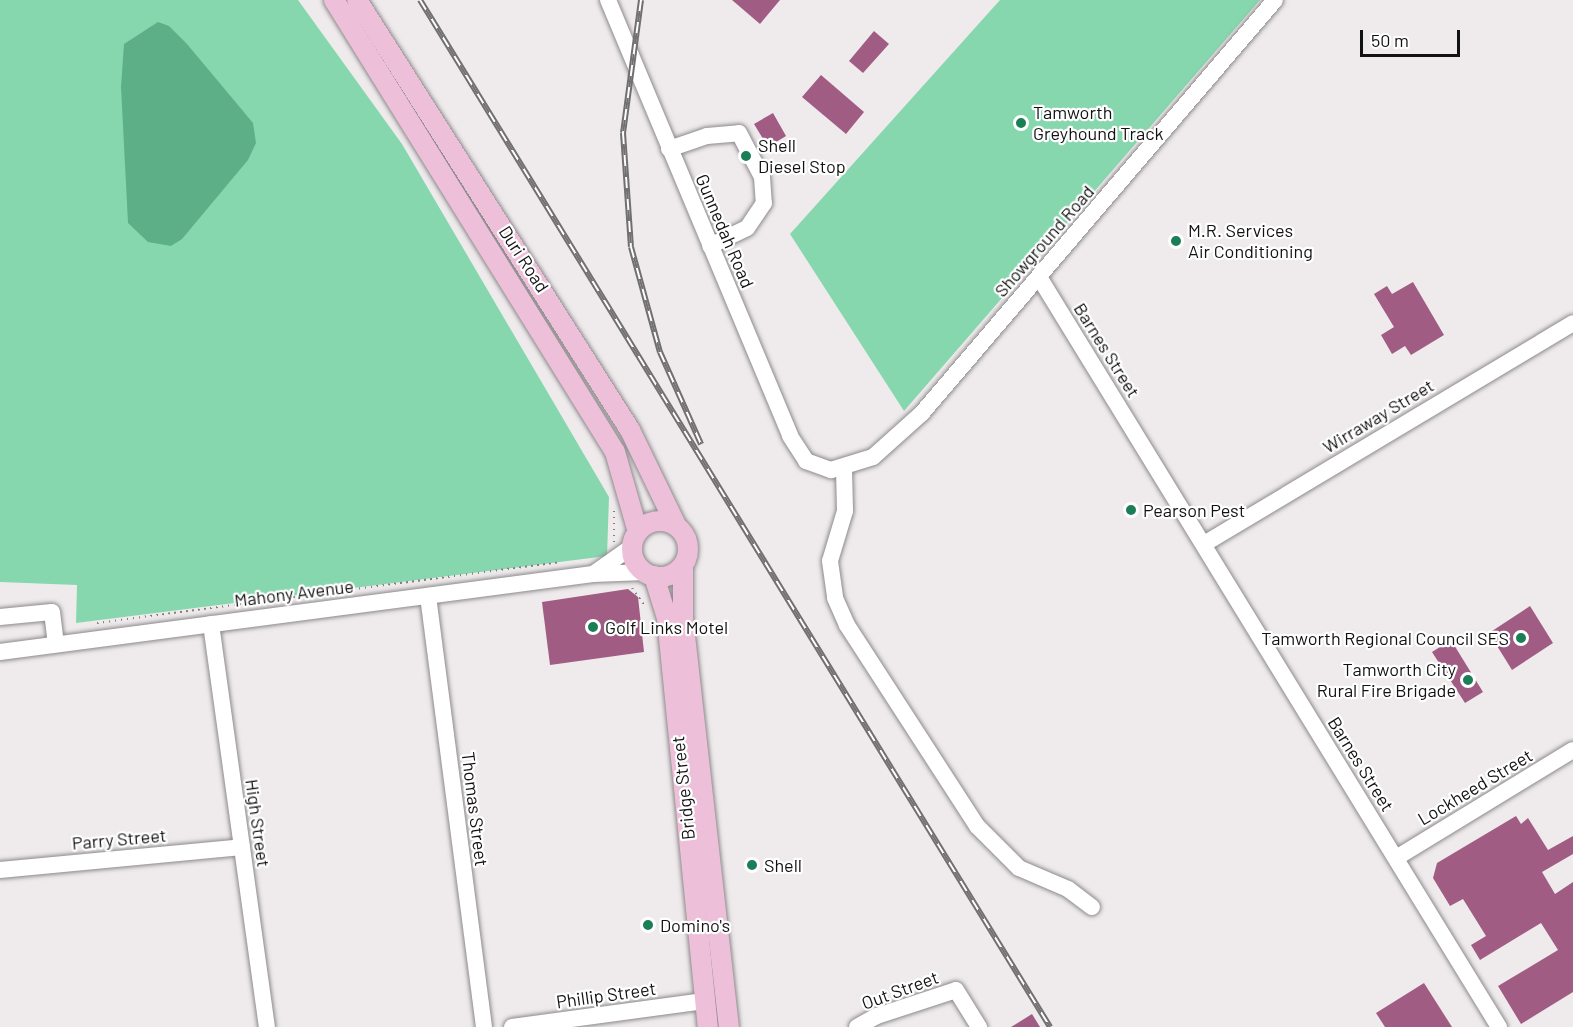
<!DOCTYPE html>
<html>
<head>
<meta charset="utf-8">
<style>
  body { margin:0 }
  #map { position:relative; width:1573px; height:1027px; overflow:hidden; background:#efebed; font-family:Barlow,sans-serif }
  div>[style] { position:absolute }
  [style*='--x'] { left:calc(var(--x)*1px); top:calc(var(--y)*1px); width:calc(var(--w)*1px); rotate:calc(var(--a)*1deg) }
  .green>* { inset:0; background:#87d7ae }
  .water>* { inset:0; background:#5caf87 }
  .building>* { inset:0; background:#a05c83 }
  .path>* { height:2px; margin-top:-1px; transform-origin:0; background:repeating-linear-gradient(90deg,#817f80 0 1.5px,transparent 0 6px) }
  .roads { filter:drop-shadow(0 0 2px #8d8a8c) drop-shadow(0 0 2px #8d8a8c) }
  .minor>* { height:16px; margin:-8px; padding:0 8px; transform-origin:8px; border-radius:8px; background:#fff }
  .major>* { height:20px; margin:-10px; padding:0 10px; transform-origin:10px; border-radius:10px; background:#eebfd9 }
  .major>.ring { margin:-10px; padding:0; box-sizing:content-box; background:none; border:20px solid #eebfd9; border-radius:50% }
  .rail>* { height:6px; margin-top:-3px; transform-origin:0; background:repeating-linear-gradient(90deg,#fff 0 11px,#716f6f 0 22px); box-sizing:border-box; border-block:2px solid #716f6f }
  .dots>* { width:16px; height:16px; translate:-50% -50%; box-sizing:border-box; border:3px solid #fff; border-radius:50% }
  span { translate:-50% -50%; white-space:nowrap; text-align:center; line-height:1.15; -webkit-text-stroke:4.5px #fff; paint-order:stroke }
  .poi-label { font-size:18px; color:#131212 }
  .left { translate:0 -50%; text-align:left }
  .right { translate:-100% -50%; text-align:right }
  .street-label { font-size:18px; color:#131212 }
  .scale { position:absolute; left:1360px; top:30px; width:100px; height:27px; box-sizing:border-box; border:3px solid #131212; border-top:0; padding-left:8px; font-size:18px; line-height:21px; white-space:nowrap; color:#131212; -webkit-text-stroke:4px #fff; paint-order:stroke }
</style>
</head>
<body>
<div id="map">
  <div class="green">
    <i style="clip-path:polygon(0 0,298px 0,402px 144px,609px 497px,607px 556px,76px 623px,77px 585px,0 582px)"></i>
    <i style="clip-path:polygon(1000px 0,1260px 0,904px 411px,790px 234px)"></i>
  </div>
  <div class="water">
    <i style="clip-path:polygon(158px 22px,169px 26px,187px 44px,253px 123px,256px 143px,248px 160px,182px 239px,171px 246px,148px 242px,128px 223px,121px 87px,124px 44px)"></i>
  </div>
  <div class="building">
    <i style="clip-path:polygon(732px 0,780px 0,760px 24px)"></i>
    <i style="clip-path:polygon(874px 31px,889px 44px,863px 73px,849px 61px)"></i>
    <i style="clip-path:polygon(821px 75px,864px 112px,846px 134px,802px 97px)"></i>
    <i style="clip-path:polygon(773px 113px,786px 136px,768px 147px,754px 124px)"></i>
    <i style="clip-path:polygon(1413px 282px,1444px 335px,1411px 355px,1405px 346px,1392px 354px,1381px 335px,1394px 327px,1374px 294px,1387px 286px,1392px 294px)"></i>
    <i style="clip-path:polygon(628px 589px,638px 597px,644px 652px,550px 665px,542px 602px)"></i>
    <i style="clip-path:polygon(1530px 606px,1553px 643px,1512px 670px,1489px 633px)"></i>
    <i style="clip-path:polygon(1451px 640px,1483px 692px,1465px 703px,1432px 652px)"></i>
    <i style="clip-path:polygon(1516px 816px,1521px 824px,1528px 818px,1548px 850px,1573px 836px,1573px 854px,1542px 872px,1555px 894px,1573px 882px,1573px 992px,1521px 1024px,1498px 986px,1558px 950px,1541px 923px,1480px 960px,1471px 945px,1486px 936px,1463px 899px,1450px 906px,1433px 878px,1437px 863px)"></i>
    <i style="clip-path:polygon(1424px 983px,1452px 1027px,1385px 1027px,1376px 1013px)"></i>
    <i style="clip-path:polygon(1032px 1014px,1040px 1027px,1011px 1027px)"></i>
  </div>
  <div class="path">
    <i style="--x:614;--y:542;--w:33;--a:-90"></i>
    <i style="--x:632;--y:588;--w:22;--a:54"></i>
    <i style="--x:97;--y:623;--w:466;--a:-7.5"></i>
  </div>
  <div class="roads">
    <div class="minor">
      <i style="--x:608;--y:0;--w:472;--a:67.3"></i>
      <i style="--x:790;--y:436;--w:30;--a:57"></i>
      <i style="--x:806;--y:461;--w:27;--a:20"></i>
      <i style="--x:831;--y:470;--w:44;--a:-17.2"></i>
      <i style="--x:873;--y:457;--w:66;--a:-41.9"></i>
      <i style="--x:922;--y:413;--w:543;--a:-49.48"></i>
      <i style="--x:669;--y:149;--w:40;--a:-18.9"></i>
      <i style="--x:707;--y:136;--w:32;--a:-5"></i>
      <i style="--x:739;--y:133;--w:50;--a:62.4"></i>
      <i style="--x:762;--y:177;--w:26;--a:86"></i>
      <i style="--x:764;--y:203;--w:30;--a:124"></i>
      <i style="--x:747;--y:228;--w:41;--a:154.1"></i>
      <i style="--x:1039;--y:277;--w:880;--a:58.48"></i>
      <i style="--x:844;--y:469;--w:42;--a:88.6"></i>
      <i style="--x:845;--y:511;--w:52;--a:106.7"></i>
      <i style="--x:830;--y:561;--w:37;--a:82"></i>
      <i style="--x:835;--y:598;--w:30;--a:66"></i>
      <i style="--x:847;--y:625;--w:239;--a:57.1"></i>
      <i style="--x:977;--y:826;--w:59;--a:45"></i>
      <i style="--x:1019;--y:868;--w:53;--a:23.2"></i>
      <i style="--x:1068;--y:889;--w:30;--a:37"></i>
      <i style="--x:1204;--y:544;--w:430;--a:-30.9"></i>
      <i style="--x:593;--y:574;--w:49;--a:-35"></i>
      <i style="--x:428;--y:596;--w:435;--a:82.6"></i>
      <i style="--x:0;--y:617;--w:52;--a:-5.5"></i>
      <i style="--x:52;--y:612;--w:32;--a:83"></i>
      <i style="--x:211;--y:624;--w:407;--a:82.1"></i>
      <i style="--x:0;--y:652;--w:598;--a:-7.49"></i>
      <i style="--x:593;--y:574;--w:52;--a:-2.2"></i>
      <i style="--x:1396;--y:858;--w:207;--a:-31.4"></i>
      <i style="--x:0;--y:870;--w:243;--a:-5.4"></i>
      <i style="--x:512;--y:1027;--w:194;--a:-7.7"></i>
      <i style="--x:857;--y:1027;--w:23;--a:-29"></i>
      <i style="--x:877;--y:1016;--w:83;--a:-18.2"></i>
      <i style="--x:956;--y:990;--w:44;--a:58.1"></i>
    </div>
    <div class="major">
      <i style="--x:334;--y:0;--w:532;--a:58.13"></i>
      <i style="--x:615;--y:452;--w:83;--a:74"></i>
      <i style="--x:357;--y:0;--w:509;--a:57.59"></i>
      <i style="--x:630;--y:430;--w:106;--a:64.2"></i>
      <i class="ring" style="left:632px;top:521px;width:36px;height:36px"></i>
      <i style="--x:683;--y:566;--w:52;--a:90"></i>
      <i style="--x:683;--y:618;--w:412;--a:83.6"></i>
      <i style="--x:654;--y:576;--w:44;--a:72.8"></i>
      <i style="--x:667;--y:618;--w:411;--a:84.3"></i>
    </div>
  </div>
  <div class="rail">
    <i style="--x:420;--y:0;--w:1205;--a:58.47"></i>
    <i style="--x:641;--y:0;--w:134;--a:97.7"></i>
    <i style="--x:623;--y:133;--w:114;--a:86"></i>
    <i style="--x:631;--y:247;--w:109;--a:74.6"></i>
    <i style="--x:660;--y:352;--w:101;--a:66"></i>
  </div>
  <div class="dots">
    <i style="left:1021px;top:123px;background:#1c7e56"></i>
    <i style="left:746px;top:156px;background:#1c7e56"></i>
    <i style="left:1176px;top:241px;background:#1c7e56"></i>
    <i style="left:1131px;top:510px;background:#1c7e56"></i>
    <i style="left:593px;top:627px;background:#1c7e56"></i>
    <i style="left:1521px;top:638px;background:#1c7e56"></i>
    <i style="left:1468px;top:680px;background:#1c7e56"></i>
    <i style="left:752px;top:865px;background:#1c7e56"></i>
    <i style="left:648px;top:925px;background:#1c7e56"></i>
  </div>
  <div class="poi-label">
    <span class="left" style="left:1033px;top:123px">Tamworth<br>Greyhound Track</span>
    <span class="left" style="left:758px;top:156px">Shell<br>Diesel Stop</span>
    <span class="left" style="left:1188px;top:241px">M.R. Services<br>Air Conditioning</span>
    <span class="left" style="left:1143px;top:510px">Pearson Pest</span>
    <span class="left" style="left:605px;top:627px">Golf Links Motel</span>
    <span class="right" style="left:1509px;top:638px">Tamworth Regional Council SES</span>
    <span class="right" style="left:1456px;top:680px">Tamworth City<br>Rural Fire Brigade</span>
    <span class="left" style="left:764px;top:865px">Shell</span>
    <span class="left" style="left:660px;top:925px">Domino's</span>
  </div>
  <div class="street-label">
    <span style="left:725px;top:231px;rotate:67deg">Gunnedah Road</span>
    <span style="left:1044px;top:241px;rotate:-49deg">Showground Road</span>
    <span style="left:524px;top:259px;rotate:57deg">Duri Road</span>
    <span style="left:1107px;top:350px;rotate:58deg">Barnes Street</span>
    <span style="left:1378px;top:416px;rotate:-31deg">Wirraway Street</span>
    <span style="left:294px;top:593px;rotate:-7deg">Mahony Avenue</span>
    <span style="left:1361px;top:764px;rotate:58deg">Barnes Street</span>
    <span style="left:1475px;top:787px;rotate:-31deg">Lockheed Street</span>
    <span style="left:683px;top:788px;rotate:-96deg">Bridge Street</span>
    <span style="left:475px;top:809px;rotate:83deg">Thomas Street</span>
    <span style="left:258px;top:823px;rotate:82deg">High Street</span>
    <span style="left:119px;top:839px;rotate:-5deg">Parry Street</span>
    <span style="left:900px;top:990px;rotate:-20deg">Out Street</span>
    <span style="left:606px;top:995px;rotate:-8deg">Phillip Street</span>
  </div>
  <div class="scale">50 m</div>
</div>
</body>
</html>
